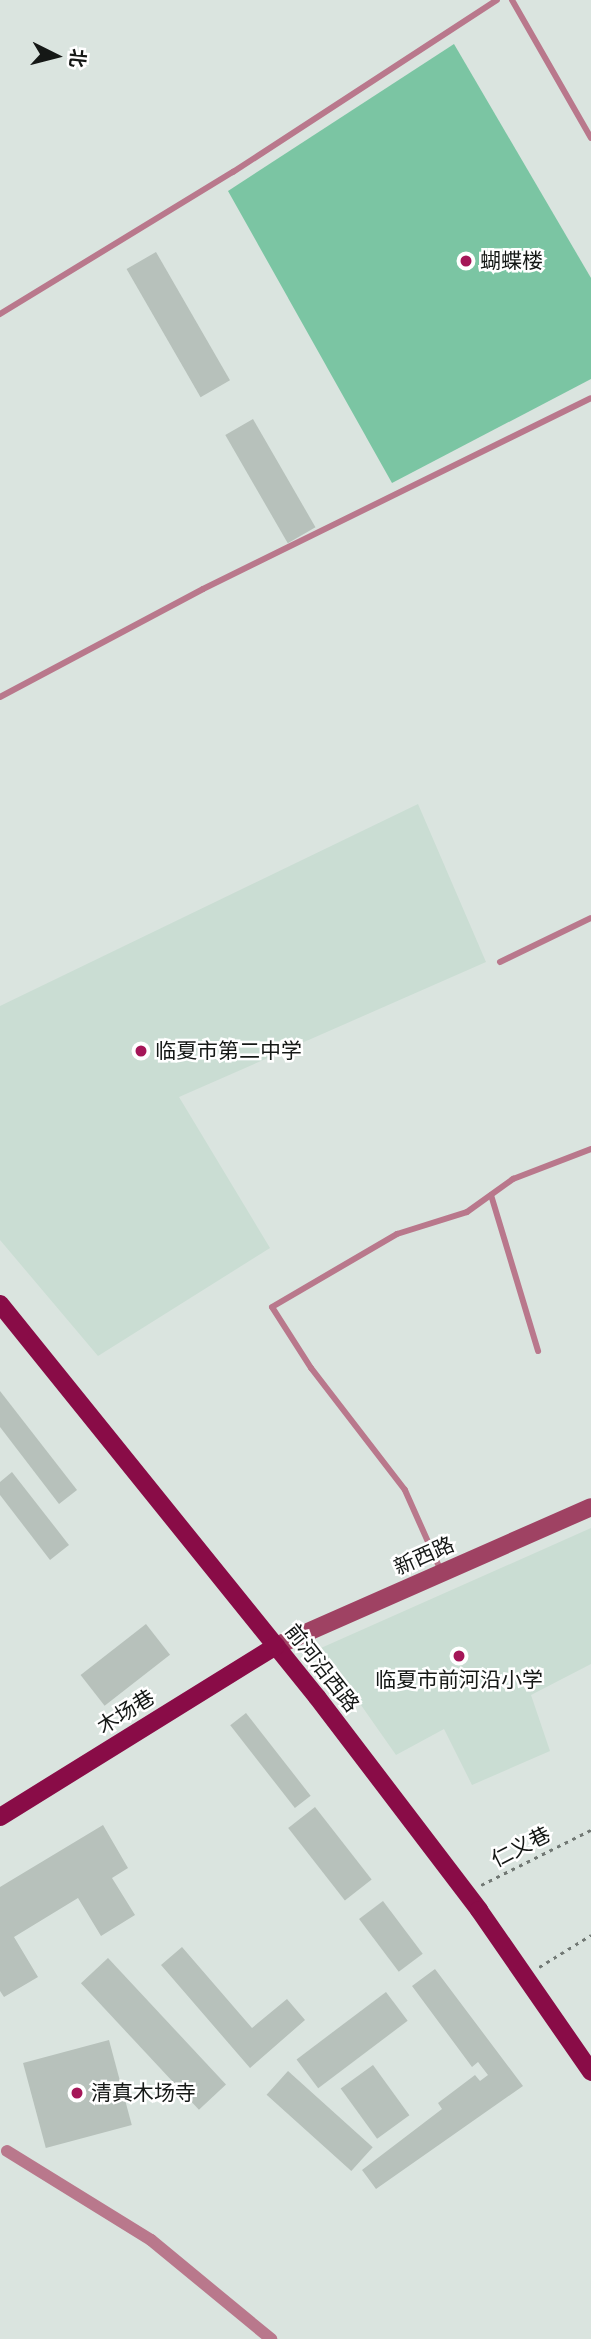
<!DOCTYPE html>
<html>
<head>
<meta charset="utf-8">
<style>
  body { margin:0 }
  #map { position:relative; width:591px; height:2339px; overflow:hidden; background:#dae4df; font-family:Inter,"Noto Sans SC",sans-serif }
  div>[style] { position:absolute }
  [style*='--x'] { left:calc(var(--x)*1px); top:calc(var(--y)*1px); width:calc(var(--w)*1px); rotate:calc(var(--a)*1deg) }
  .built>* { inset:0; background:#caddd3 }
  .green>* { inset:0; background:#7bc5a3 }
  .building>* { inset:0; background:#b7c1bb; transform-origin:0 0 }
  .path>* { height:2.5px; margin-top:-1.25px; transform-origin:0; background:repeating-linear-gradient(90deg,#717874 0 3.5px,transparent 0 8.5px) }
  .service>* { height:6px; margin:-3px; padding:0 3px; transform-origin:3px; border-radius:3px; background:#b9788c }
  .minor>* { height:12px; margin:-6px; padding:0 6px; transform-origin:6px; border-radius:6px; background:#b9788c }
  .secondary>* { height:18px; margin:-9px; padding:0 9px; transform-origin:9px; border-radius:9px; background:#9f4263 }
  .primary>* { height:18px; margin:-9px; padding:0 9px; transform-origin:9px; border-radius:9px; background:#890c47 }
  .dots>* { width:19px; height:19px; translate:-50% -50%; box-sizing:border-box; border:4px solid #fff; border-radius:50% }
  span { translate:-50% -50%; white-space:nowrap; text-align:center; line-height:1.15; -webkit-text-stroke:5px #fff; paint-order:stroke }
  .poi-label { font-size:21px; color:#151816 }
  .left { translate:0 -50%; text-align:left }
  .street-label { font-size:21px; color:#151816 }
  .north { position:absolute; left:21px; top:21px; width:70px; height:70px; -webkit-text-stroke:5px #fff; paint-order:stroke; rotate:96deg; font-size:19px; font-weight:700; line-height:28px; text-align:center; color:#151816 }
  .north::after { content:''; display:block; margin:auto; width:24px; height:32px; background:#151816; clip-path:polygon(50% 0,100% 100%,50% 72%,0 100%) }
</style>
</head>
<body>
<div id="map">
  <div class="built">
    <i style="clip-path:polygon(418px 804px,486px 962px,179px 1097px,270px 1248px,98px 1356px,0 1240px,0 1006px)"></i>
    <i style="clip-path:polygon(591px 1528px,591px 1664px,531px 1695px,550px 1751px,472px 1785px,444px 1729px,396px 1755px,321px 1648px)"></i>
  </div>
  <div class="green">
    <i style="clip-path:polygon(454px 44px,591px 278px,591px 379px,392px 483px,228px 191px)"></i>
  </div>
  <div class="building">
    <i style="left:156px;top:252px;width:148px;height:34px;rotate:60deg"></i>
    <i style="left:253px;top:419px;width:125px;height:32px;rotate:60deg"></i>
    <i style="clip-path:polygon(0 1391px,77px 1490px,59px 1504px,0 1427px)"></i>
    <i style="clip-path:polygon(12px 1472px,69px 1545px,50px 1560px,0 1495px,0 1482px)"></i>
    <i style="left:146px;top:1624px;width:39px;height:83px;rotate:52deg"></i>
    <i style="left:246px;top:1713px;width:105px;height:20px;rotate:52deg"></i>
    <i style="left:315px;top:1807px;width:92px;height:34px;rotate:52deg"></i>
    <i style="clip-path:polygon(103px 1825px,128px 1868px,112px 1878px,135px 1915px,101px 1936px,78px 1898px,14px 1937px,38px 1977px,4px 1997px,0 1991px,0 1887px)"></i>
    <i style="left:383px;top:1901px;width:66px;height:30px;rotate:53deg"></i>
    <i style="clip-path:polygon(182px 1947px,252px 2028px,287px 1999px,305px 2020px,250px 2068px,161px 1965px)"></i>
    <i style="left:108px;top:1958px;width:173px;height:37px;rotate:47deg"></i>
    <i style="clip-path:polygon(435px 1969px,523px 2086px,376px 2189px,362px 2170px,442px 2109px,438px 2103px,475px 2075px,480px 2081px,488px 2075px,478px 2062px,472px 2067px,412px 1986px)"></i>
    <i style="left:386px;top:1992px;width:36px;height:112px;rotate:53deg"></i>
    <i style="left:109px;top:2040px;width:88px;height:89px;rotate:75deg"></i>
    <i style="left:373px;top:2065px;width:62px;height:40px;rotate:54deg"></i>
    <i style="left:288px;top:2071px;width:114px;height:32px;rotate:42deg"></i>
  </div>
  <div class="path">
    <i style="--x:481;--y:1885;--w:123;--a:-26.6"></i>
    <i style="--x:539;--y:1967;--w:61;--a:-31.6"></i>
  </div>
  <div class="service">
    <i style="--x:512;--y:0;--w:159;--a:60.2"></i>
    <i style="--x:0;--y:314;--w:273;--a:-31.4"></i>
    <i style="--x:233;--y:172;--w:315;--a:-33.1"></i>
    <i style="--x:0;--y:697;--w:230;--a:-28"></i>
    <i style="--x:203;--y:589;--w:432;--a:-26.2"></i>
    <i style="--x:500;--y:962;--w:101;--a:-25.8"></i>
    <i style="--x:491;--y:1195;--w:163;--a:73.2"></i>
    <i style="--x:441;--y:1571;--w:89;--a:-114"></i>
    <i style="--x:405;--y:1490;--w:154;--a:-127.6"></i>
    <i style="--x:311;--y:1368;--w:72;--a:-122.6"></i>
    <i style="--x:272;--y:1307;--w:145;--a:-30.3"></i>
    <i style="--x:397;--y:1234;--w:73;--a:-17.4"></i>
    <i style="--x:467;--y:1212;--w:57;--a:-35.7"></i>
    <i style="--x:513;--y:1179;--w:84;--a:-21"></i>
  </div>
  <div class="minor">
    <i style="--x:7;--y:2151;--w:169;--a:31.7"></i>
    <i style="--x:151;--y:2240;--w:156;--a:39.5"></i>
  </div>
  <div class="secondary">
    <i style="--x:276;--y:1646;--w:344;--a:-23.8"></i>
  </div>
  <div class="primary">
    <i style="--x:0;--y:1304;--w:505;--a:51.11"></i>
    <i style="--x:317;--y:1697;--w:268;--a:52.7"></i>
    <i style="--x:479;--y:1910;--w:197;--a:55.3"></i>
    <i style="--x:0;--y:1817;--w:325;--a:-31.8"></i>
  </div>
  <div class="dots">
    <i style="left:466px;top:261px;background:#a51658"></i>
    <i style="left:141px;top:1051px;background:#a51658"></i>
    <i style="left:459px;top:1656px;background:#a51658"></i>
    <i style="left:77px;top:2093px;background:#a51658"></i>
  </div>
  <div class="poi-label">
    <span class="left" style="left:480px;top:261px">蝴蝶楼</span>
    <span class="left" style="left:155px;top:1051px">临夏市第二中学</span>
    <span style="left:459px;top:1680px">临夏市前河沿小学</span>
    <span class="left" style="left:91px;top:2093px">清真木场寺</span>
  </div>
  <div class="street-label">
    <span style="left:424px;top:1556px;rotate:-24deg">新西路</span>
    <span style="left:322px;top:1668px;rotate:52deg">前河沿西路</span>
    <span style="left:126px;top:1712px;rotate:-32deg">木场巷</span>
    <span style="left:521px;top:1847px;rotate:-27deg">仁义巷</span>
  </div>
  <div class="north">北</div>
</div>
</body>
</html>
